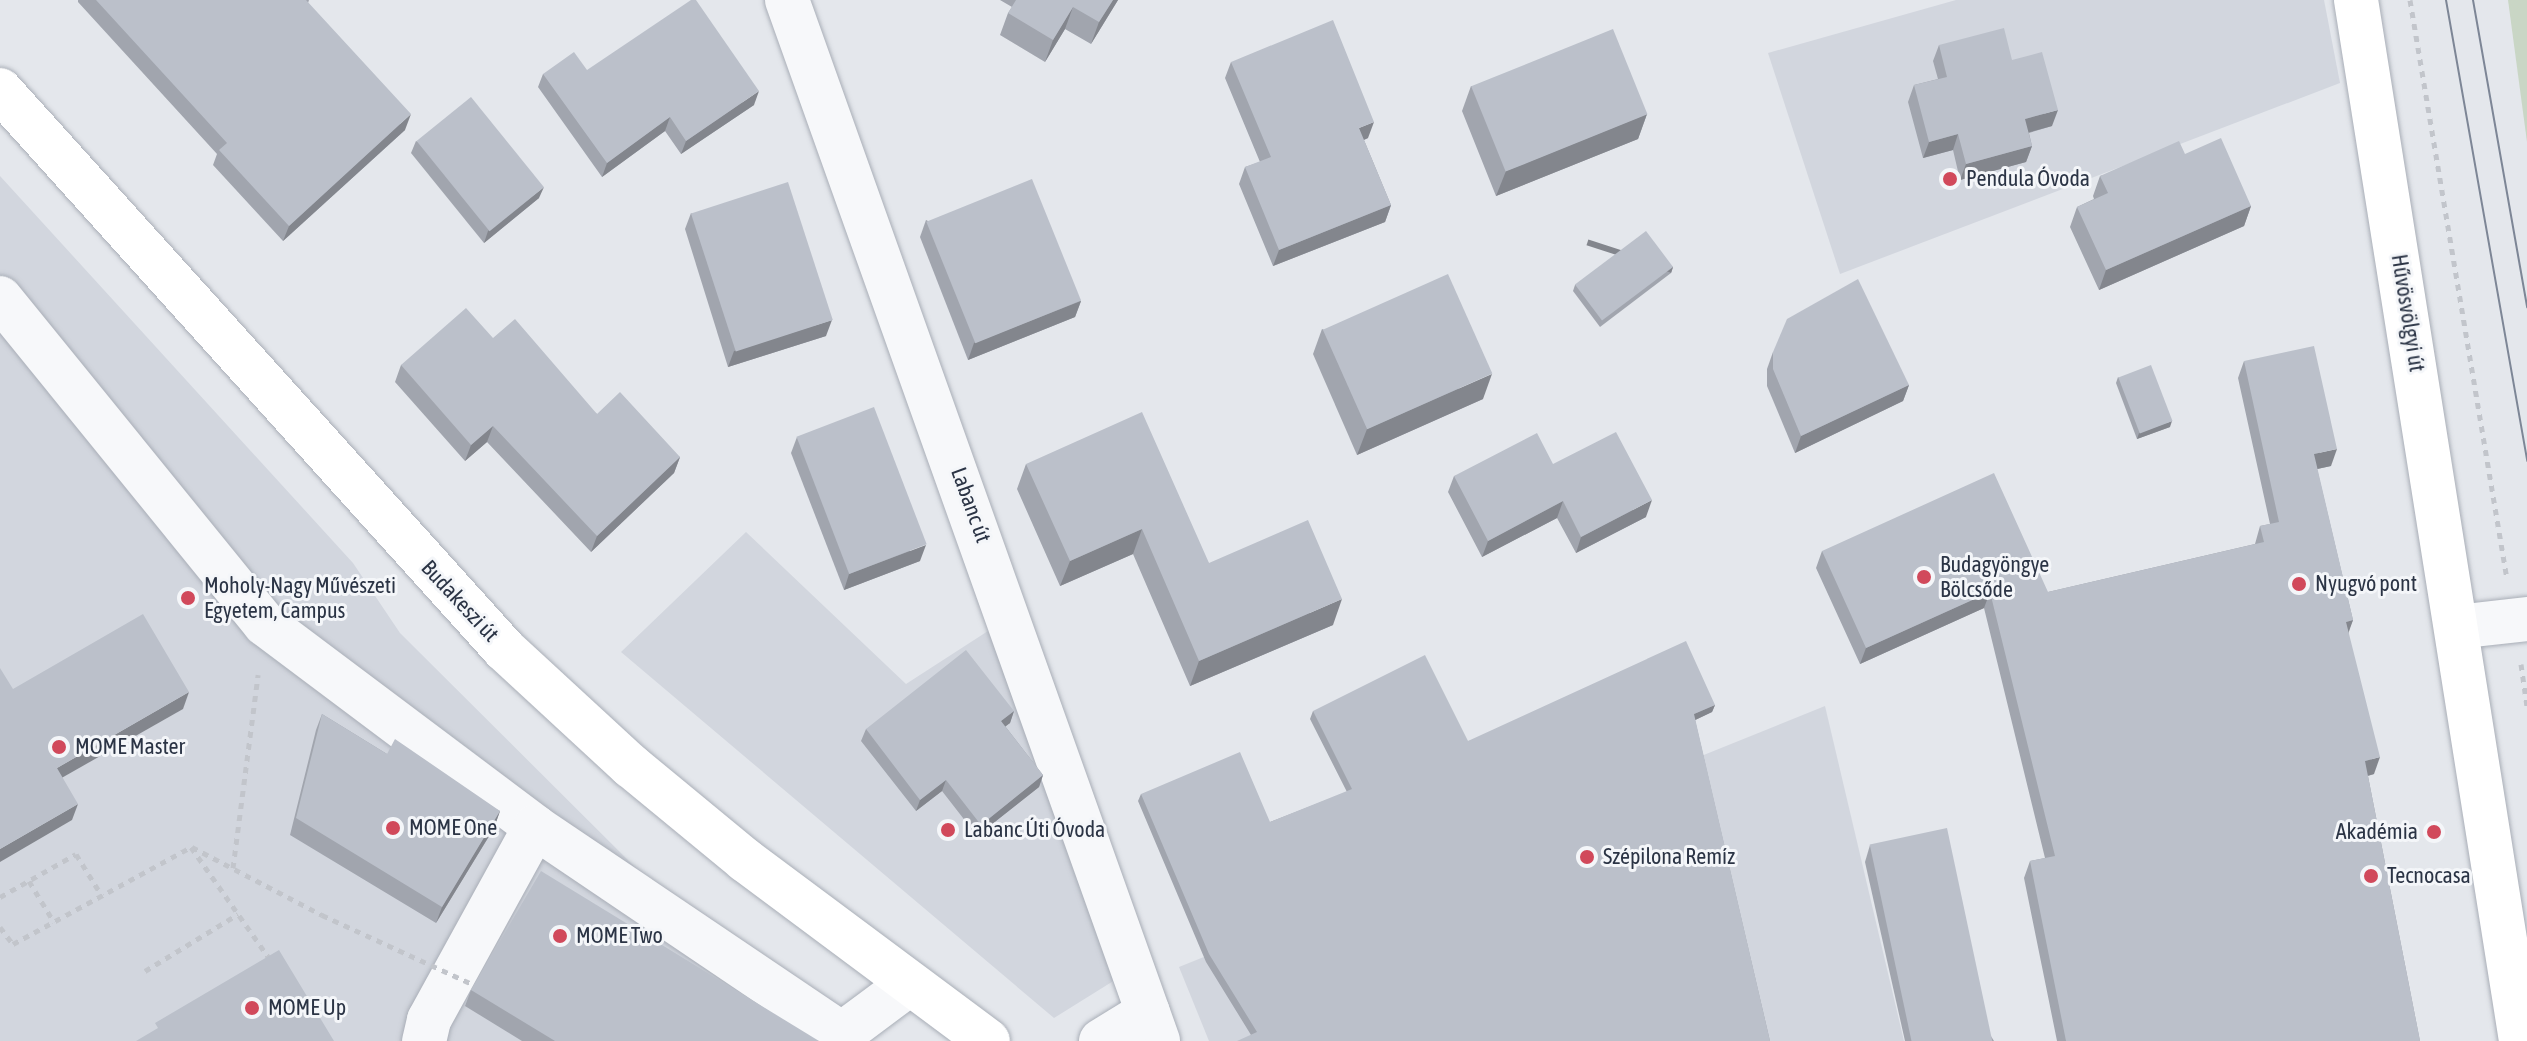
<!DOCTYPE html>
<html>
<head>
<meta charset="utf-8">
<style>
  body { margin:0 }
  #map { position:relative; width:2527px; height:1041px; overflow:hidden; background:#e4e7ec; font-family:"Asap Condensed",sans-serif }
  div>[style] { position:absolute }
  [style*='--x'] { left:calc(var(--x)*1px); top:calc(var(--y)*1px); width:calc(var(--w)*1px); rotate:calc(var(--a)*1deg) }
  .built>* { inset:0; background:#d2d6de }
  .green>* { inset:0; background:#c9d6c5 }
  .path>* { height:5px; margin-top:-2.5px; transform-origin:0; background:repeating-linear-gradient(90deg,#c2c5cb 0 6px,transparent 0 12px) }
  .roads { filter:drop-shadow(0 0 2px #a9aeb7) drop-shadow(0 0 2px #a9aeb7) }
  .minor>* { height:44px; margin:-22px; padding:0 22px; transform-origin:22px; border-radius:22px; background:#f7f8fa }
  .major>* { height:44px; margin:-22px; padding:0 22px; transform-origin:22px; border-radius:22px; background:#fff }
  .tram>* { height:2px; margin:-1px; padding:0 1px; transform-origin:1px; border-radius:1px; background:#7d8696 }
  .path-bridge>* { height:5px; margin-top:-2.5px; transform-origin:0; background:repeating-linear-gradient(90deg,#c2c5cb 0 6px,transparent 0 12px) }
  .wall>* { inset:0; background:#a1a5ae }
  .shaded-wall>* { inset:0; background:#83868d; transform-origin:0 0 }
  .building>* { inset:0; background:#bbc0ca; transform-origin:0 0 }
  .dots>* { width:22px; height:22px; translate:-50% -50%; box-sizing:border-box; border:4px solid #f4f6f9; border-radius:50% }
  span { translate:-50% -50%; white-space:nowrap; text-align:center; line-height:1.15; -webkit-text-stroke:6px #f4f6f9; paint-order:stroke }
  .poi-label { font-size:22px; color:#2b3445 }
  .left { translate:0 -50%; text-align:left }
  .right { translate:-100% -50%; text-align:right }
  .street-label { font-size:22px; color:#2b3445 }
</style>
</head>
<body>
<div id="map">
  <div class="built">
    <i style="clip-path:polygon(1956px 0,2324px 0,2340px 83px,1840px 274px,1768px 53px)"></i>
    <i style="clip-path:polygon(0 176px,353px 563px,400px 633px,648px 880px,850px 1041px,0 1041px)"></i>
    <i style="clip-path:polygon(746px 532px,906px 684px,988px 631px,1123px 975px,1054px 1018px,621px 652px)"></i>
    <i style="clip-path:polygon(1825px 706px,1904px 1041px,1209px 1041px,1179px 967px)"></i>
  </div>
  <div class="green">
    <i style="clip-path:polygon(2508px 0,2527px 0,2527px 142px)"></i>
  </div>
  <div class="path">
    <i style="--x:2410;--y:0;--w:587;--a:80.49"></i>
    <i style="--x:2521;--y:664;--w:42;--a:81.9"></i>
    <i style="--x:191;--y:847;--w:139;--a:54.9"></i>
    <i style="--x:192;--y:847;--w:147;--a:27.6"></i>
    <i style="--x:233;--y:868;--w:195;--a:-82.6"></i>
    <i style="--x:29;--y:881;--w:48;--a:58.6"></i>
    <i style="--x:0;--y:897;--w:87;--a:-29.5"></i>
    <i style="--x:76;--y:854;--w:49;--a:58.2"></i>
    <i style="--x:0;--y:927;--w:21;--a:53"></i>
    <i style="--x:13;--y:944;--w:203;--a:-28.6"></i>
    <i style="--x:145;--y:971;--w:109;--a:-31.5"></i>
  </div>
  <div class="roads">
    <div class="minor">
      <i style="--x:787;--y:0;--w:1105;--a:70.38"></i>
      <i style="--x:0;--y:298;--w:420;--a:50.9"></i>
      <i style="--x:265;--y:624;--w:338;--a:36.9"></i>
      <i style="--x:535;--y:827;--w:220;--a:118.8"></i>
      <i style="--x:429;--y:1020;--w:22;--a:103"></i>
      <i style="--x:2456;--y:627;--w:71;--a:-6.4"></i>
      <i style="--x:535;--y:827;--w:370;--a:34"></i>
      <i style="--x:842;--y:1034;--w:84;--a:-36.7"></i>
      <i style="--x:1101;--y:1041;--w:55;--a:-31.7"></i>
    </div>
    <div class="major">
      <i style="--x:2356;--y:0;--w:1054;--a:80.99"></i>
      <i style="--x:0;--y:90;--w:753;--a:47.96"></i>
      <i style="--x:504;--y:649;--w:173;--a:42.7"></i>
      <i style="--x:631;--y:766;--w:148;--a:39.5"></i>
      <i style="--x:745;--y:860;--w:303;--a:36.7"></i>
    </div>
  </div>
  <div class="tram">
    <i style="--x:2446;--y:0;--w:468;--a:80"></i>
    <i style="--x:2473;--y:0;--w:312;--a:80"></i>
  </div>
  <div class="path-bridge">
    <i style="--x:322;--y:915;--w:167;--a:24.7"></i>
  </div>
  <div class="wall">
    <i style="clip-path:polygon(78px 0,309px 0,308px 3px,405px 130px,283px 241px,213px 165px,217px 154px,78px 2px)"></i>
    <i style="clip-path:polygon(1000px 0,1118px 0,1091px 44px,1065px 29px,1045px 62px,1000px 35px,1008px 13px,1012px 7px)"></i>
    <i style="clip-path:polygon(1939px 45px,2012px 60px,2052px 126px,2029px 133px,2032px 146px,2026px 162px,1960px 180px,1953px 150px,1923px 158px,1908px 102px,1914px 85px,1938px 79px,1933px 61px)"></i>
    <i style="clip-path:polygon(1231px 62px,1368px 138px,1364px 140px,1391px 205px,1385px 222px,1273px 266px,1239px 184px,1245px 167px,1260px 162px,1225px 78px)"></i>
    <i style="clip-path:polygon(587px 70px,754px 105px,681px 154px,665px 131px,602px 177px,538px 87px,543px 74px)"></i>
    <i style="clip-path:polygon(1471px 86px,1647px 114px,1638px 139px,1496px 196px,1462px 111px)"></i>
    <i style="clip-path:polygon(416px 141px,539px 198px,484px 243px,411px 153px)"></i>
    <i style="clip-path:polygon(2185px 154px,2251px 206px,2244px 226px,2099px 290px,2070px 227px,2077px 207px,2094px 199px,2093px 196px,2100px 176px)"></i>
    <i style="clip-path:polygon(691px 213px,826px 336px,728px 367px,685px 229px)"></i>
    <i style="clip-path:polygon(926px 220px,1081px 301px,1075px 317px,968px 360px,920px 237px)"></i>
    <i style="clip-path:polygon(1673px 267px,1671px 273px,1600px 327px,1573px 291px,1575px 285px)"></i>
    <i style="clip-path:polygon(1322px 329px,1483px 399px,1357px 455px,1313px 354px)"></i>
    <i style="clip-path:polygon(493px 338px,597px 414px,680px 457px,674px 473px,591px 552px,487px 442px,465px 461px,395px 382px,401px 365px)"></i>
    <i style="clip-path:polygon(1773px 352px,1909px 385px,1903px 401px,1795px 453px,1767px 386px,1767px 369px)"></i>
    <i style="clip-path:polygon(2244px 361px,2331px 466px,2317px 469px,2353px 620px,2348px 632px,2374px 774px,2368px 776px,2420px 1041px,2057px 1041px,2024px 878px,2030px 861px,2045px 858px,1984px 608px,1860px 664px,1816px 568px,1822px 551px,2048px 592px,2255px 544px,2260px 526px,2270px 524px,2238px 378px)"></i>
    <i style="clip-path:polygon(2118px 377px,2170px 427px,2137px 439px,2116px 383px)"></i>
    <i style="clip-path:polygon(797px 437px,920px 561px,844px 590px,791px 453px)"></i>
    <i style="clip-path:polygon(1026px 464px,1209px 563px,1333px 625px,1190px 686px,1133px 554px,1060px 586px,1017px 489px)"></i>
    <i style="clip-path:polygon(1553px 464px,1646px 517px,1576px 553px,1557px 518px,1482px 557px,1448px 492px,1454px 476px)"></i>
    <i style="clip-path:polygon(1715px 705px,1712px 712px,1695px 720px,1770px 1041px,1251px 1035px,1206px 962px,1138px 801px,1141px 794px,1270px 822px,1347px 792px,1310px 719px,1313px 711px,1468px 741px)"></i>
    <i style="clip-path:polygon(1014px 711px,1010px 723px,1005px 726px,1043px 775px,1039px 787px,977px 836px,942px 791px,916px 811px,861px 741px,866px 729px)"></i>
    <i style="clip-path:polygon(322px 714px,387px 754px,500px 811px,494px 828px,436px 923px,290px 835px,316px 730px)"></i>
    <i style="clip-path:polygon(1870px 845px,1994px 1041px,1905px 1041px,1865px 862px)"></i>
    <i style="clip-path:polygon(471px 990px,819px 1041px,522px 1041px,465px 1006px)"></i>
  </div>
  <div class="shaded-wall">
    <i style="clip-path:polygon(1113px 0,1118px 0,1091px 44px,1099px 22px)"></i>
    <i style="clip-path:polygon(1073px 7px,1065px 29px,1045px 62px,1053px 40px)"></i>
    <i style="clip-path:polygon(759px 91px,754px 105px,681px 154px,686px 141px)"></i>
    <i style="clip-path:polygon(2058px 110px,2052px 126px,2019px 135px,2025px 119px)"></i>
    <i style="clip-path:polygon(411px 114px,405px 130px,283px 241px,289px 226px)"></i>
    <i style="clip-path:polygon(1647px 114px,1638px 139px,1496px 196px,1506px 171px)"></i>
    <i style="clip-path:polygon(670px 117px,665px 131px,602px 177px,607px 163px)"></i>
    <i style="clip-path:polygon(1374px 122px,1368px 138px,1354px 144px,1359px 128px)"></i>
    <i style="clip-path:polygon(1958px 134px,1953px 150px,1923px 158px,1929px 142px)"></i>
    <i style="clip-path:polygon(2032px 146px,2026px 162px,1960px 180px,1966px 164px)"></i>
    <i style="clip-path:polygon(544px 187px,539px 198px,484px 243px,488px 231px)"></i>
    <i style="clip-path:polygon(1391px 205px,1385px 222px,1273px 266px,1279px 250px)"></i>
    <i style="clip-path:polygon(2251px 206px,2244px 226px,2099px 290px,2106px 270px)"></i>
    <i style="left:1673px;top:267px;width:6px;height:89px;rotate:108deg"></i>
    <i style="clip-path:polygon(1081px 301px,1075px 317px,968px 360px,974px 343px)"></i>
    <i style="clip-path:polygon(832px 320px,826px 336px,728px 367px,734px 351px)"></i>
    <i style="clip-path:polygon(1492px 374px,1483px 399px,1357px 455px,1367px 429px)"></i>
    <i style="clip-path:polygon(1909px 385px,1903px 401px,1795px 453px,1801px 436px)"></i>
    <i style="clip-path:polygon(2172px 421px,2170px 427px,2137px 439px,2139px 433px)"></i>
    <i style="clip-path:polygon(493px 426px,487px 442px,465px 461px,471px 445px)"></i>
    <i style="clip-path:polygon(2337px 449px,2331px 466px,2308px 471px,2314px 454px)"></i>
    <i style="clip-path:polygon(680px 457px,674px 473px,591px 552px,597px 536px)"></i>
    <i style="clip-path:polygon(1652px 500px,1646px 517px,1576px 553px,1581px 537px)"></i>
    <i style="clip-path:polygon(1563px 501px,1557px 518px,1482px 557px,1488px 541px)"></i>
    <i style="clip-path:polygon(1142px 529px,1133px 554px,1060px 586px,1070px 561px)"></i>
    <i style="clip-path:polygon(926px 545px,920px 561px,844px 590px,849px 574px)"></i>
    <i style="clip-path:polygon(1990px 592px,1984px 608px,1860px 664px,1866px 648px)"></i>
    <i style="clip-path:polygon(1342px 599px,1333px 625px,1190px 686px,1199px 661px)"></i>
    <i style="clip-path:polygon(2353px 620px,2347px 637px,2346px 622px)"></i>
    <i style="clip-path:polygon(189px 692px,183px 709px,51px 784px,57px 768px)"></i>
    <i style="clip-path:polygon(1715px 705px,1712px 712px,1691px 722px,1694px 714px)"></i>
    <i style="clip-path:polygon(1014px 711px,1010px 723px,997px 733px,1001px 721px)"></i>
    <i style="clip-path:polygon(2380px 757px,2374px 774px,2359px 778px,2365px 761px)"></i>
    <i style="clip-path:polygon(1043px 775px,1039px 787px,977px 836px,981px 825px)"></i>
    <i style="clip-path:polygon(946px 780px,942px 791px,916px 811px,920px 800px)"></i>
    <i style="clip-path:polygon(78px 804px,72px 820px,0 862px,0 849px)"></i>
    <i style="clip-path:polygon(500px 811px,494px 828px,436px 923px,442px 907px)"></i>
  </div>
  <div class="building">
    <i style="clip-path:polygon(96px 0,306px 0,411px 114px,289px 226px,219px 150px,227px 143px)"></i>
    <i style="clip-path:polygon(691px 0,696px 0,759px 91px,686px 141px,670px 117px,607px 163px,543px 74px,574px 52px,587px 70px)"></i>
    <i style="clip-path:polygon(1016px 0,1113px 0,1099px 22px,1073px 7px,1053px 40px,1008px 13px)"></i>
    <i style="clip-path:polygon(1333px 20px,1374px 122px,1359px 128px,1391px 205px,1279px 250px,1245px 167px,1271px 157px,1231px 62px)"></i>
    <i style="clip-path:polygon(2004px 28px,2012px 60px,2042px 52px,2058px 110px,2025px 119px,2032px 146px,1966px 164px,1958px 134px,1929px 142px,1914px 85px,1947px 77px,1939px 45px)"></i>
    <i style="left:1613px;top:29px;width:92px;height:153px;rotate:68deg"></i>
    <i style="left:471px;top:97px;width:116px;height:70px;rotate:51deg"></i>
    <i style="clip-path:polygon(2221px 138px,2251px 206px,2106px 270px,2077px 207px,2108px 193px,2100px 176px,2179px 141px,2185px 154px)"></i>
    <i style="left:1032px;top:179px;width:131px;height:114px;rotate:68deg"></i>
    <i style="left:788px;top:182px;width:145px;height:102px;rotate:72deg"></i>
    <i style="left:1646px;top:231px;width:45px;height:89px;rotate:53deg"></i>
    <i style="left:1448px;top:274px;width:109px;height:137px;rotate:66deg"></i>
    <i style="clip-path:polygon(1858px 279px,1909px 385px,1801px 436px,1773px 369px,1773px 352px,1787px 319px)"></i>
    <i style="clip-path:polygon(466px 308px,493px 338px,515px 319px,597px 414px,620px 392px,680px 457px,597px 536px,493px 426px,471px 445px,401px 365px)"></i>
    <i style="clip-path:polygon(2314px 346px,2337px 449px,2314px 454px,2353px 620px,2346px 622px,2380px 757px,2365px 761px,2420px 1041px,2066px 1041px,2030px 861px,2055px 856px,1990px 592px,1866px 648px,1822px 551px,1994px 473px,2048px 592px,2264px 542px,2260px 526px,2279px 522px,2244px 361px)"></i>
    <i style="left:2151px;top:365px;width:60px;height:35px;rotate:69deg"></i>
    <i style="left:874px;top:407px;width:147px;height:83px;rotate:69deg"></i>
    <i style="clip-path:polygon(1142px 412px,1209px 563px,1308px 520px,1342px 599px,1199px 661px,1142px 529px,1070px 561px,1026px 464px)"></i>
    <i style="clip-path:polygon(1616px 432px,1652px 500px,1581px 537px,1563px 501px,1488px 541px,1454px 476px,1537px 433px,1553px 464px)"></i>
    <i style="clip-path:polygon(143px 614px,189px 692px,57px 768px,78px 804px,0 849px,0 668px,13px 689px)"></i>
    <i style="clip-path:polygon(1686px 641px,1715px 705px,1694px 714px,1770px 1041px,1237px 1041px,1257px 1032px,1209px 954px,1141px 794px,1240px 752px,1270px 822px,1352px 789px,1313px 711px,1425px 655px,1468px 741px)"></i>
    <i style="clip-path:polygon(966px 650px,1014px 711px,1001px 721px,1043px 775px,981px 825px,946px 780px,920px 800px,866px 729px)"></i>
    <i style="clip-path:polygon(322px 714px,387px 754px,395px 739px,500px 811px,442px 907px,296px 818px)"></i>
    <i style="left:1947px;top:828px;width:218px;height:79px;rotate:78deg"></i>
    <i style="clip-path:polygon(541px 871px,819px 1041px,555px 1041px,471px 990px)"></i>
    <i style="clip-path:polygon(279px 950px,334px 1041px,136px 1041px,158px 1028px,155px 1023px)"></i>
  </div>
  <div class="dots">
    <i style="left:1950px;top:179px;background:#d1495b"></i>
    <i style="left:1924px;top:577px;background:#d1495b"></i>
    <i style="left:2299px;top:584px;background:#d1495b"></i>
    <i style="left:188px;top:598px;background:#d1495b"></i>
    <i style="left:59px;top:747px;background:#d1495b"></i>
    <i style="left:393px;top:828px;background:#d1495b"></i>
    <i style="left:948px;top:830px;background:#d1495b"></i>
    <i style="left:2434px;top:832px;background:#d1495b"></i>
    <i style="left:1587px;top:857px;background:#d1495b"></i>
    <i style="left:2371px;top:876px;background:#d1495b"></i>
    <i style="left:560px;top:936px;background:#d1495b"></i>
    <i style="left:252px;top:1008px;background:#d1495b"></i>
  </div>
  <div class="poi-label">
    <span class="left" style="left:1966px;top:179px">Pendula Óvoda</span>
    <span class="left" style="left:1940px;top:577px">Budagyöngye<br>Bölcsőde</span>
    <span class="left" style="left:2315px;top:584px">Nyugvó pont</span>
    <span class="left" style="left:204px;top:598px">Moholy-Nagy Művészeti<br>Egyetem, Campus</span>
    <span class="left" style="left:75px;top:747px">MOME Master</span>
    <span class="left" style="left:409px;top:828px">MOME One</span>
    <span class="left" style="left:964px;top:830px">Labanc Úti Óvoda</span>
    <span class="right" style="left:2418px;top:832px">Akadémia</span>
    <span class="left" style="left:1603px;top:857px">Szépilona Remíz</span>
    <span class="left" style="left:2387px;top:876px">Tecnocasa</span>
    <span class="left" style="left:576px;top:936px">MOME Two</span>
    <span class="left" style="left:268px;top:1008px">MOME Up</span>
  </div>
  <div class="street-label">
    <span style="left:2408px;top:313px;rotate:81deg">Hűvösvölgyi út</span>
    <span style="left:971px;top:505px;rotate:70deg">Labanc út</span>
    <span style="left:460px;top:601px;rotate:47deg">Budakeszi út</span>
  </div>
</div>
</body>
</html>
